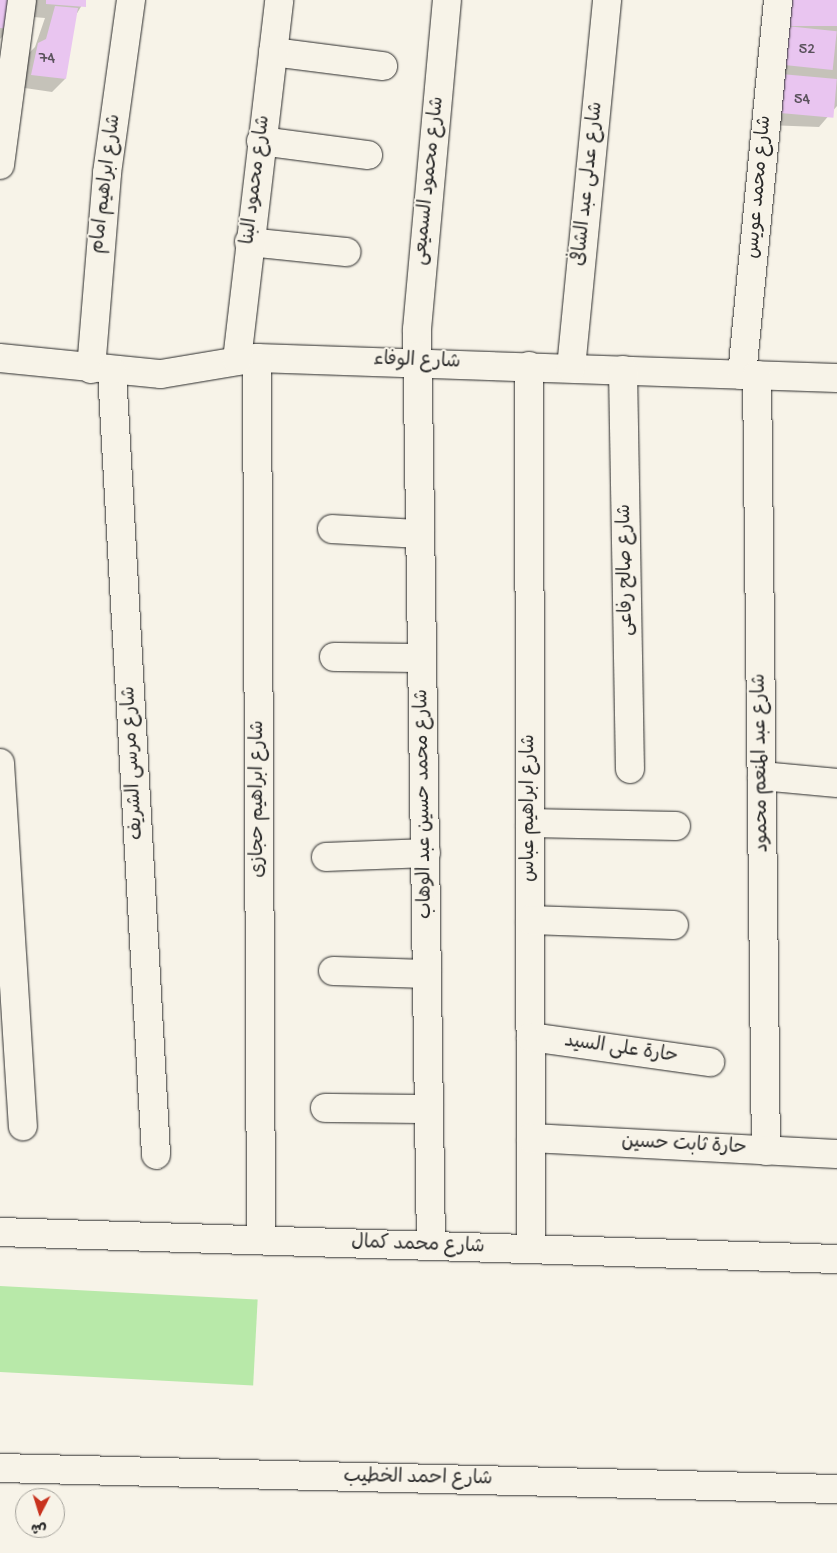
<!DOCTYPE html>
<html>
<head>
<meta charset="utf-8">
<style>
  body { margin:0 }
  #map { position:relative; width:837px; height:1553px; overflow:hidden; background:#f7f3e8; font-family:"Gochi Hand","Playpen Sans Arabic",sans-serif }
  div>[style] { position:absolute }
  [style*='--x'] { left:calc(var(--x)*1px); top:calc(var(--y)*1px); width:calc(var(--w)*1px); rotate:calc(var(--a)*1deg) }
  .green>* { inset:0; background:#b8e9a9; transform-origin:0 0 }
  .shadow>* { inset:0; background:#0003 }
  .building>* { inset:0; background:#e9c5f0; transform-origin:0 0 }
  .roads { filter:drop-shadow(0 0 1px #2b2b2b) drop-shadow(0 0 1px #2b2b2b) }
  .minor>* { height:28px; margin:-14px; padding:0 14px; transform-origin:14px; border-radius:14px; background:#f7f3e8 }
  span { translate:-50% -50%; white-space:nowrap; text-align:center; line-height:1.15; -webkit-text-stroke:4px #f7f3e8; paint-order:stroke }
  .number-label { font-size:16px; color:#5a525c }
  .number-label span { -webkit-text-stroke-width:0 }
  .street-label { font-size:19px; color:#2b2b2b }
  .north { position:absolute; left:15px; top:1488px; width:50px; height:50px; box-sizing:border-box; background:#f7f3e8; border:1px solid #a5a39c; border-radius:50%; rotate:185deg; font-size:14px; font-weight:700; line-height:20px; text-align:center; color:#2b2b2b }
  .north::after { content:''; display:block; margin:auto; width:18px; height:22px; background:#c8321e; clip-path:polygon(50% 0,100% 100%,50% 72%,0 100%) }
</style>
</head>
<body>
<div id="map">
  <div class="green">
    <i style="left:0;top:1286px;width:258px;height:86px;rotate:3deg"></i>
  </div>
  <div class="shadow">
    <i style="clip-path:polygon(0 0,10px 29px,0 39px)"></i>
    <i style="clip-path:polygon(35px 0,85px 0,76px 15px,65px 79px,52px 92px,18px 87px,25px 57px,35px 47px,45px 18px,33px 17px)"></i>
    <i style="clip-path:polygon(837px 0,837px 106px,819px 127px,766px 125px,777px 1px)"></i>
  </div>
  <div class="building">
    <i style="clip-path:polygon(0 0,15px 0,11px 29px,0 28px)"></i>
    <i style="clip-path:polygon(46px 0,86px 0,86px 7px,46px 4px)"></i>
    <i style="left:789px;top:0;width:48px;height:26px"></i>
    <i style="clip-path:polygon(55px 6px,78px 8px,66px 79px,31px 75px,38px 43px,46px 39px)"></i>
    <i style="left:786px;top:26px;width:51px;height:39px;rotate:6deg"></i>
    <i style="left:781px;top:74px;width:56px;height:39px;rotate:5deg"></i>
  </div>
  <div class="roads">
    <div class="minor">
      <i style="--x:273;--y:52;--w:111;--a:7.3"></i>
      <i style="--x:261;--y:141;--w:108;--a:7.5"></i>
      <i style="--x:0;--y:165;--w:166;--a:-82.4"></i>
      <i style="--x:249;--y:242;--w:98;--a:5.9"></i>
      <i style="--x:0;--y:358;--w:162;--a:5.7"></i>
      <i style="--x:161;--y:374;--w:97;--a:-9.5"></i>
      <i style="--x:257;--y:358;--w:580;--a:1.97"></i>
      <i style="--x:257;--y:358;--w:882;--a:89.74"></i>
      <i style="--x:237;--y:360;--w:362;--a:-83.3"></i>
      <i style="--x:529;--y:366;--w:883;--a:89.87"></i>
      <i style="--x:571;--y:368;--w:370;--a:-84.4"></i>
      <i style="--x:91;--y:369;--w:197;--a:-85.3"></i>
      <i style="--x:107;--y:173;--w:175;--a:-82.1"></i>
      <i style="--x:623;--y:370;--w:399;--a:89"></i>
      <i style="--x:112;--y:372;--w:784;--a:86.78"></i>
      <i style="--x:742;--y:375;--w:377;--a:-84.5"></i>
      <i style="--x:757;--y:375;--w:776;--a:89.34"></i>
      <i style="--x:332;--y:529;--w:88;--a:3.3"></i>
      <i style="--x:334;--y:657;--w:88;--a:0.7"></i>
      <i style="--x:0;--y:763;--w:364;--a:86.4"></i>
      <i style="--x:762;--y:776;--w:75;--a:5.3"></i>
      <i style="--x:530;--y:823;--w:146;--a:1.2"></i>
      <i style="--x:326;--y:857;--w:100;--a:-2.3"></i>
      <i style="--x:530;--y:920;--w:144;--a:2"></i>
      <i style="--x:333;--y:971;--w:94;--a:1.8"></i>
      <i style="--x:531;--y:1037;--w:181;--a:8"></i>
      <i style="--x:325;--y:1108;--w:104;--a:0.6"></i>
      <i style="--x:531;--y:1138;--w:306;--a:3"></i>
      <i style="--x:0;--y:1232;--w:837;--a:1.85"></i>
      <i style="--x:431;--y:1246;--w:917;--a:-90.87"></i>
      <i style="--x:417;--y:329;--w:330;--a:-84.8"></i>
      <i style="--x:0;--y:1468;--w:837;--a:1.44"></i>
    </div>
  </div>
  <div class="number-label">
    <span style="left:807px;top:51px">52</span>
    <span style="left:47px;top:60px">74</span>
    <span style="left:802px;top:101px">54</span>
  </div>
  <div class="street-label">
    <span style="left:257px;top:180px;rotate:-83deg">شارع محمود البنا</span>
    <span style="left:430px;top:181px;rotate:-84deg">شارع محمود السميعى</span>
    <span style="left:107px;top:184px;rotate:-83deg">شارع ابراهيم امام</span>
    <span style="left:589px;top:184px;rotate:-84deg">شارع عدلى عبد الشافى</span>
    <span style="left:760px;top:187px;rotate:-85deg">شارع محمد عويس</span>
    <span style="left:417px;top:362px;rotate:2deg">شارع الوفاء</span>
    <span style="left:627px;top:570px;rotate:-91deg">شارع صالح رفاعى</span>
    <span style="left:134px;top:763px;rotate:-93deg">شارع مرسى الشريف</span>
    <span style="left:762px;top:763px;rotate:-91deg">شارع عبد المنعم محمود</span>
    <span style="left:259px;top:799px;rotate:-90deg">شارع ابراهيم حجازى</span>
    <span style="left:425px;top:804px;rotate:-91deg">شارع محمد حسين عبد الوهاب</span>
    <span style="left:530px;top:808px;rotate:-90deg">شارع ابراهيم عباس</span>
    <span style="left:621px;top:1050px;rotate:8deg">حارة على السيد</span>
    <span style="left:684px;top:1146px;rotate:3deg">حارة ثابت حسين</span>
    <span style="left:418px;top:1246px;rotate:2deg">شارع محمد كمال</span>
    <span style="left:418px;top:1479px;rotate:1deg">شارع احمد الخطيب</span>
  </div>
  <div class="north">ش</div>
</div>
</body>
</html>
